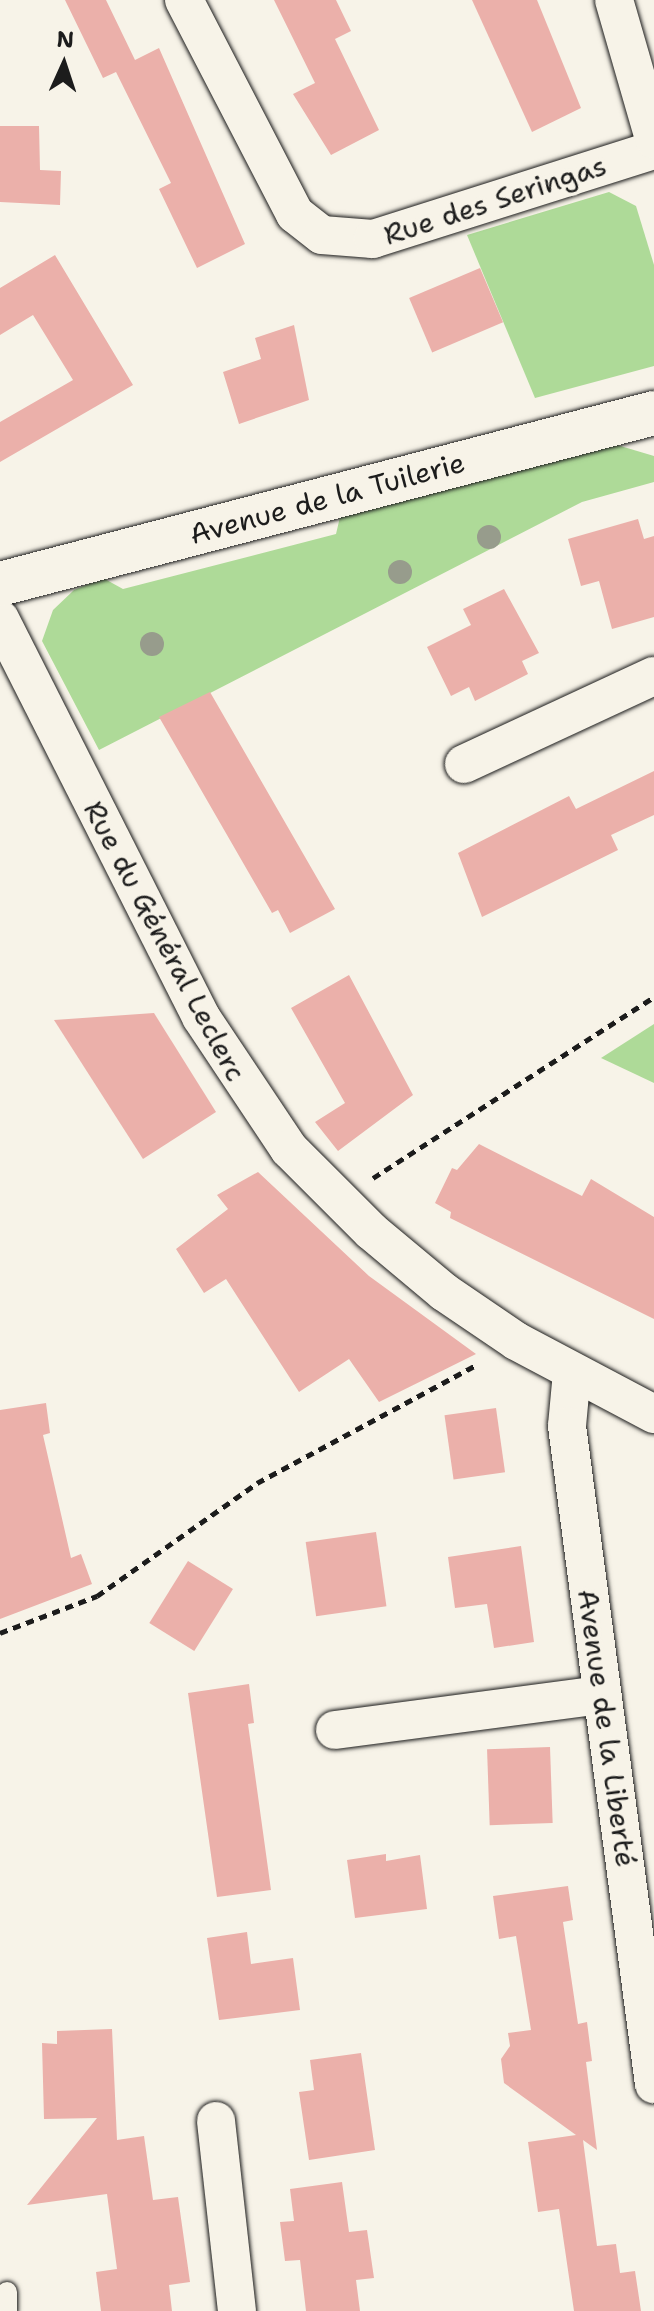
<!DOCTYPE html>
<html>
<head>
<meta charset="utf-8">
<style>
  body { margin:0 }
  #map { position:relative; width:654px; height:2311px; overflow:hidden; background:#f7f3e8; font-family:"Shantell Sans",sans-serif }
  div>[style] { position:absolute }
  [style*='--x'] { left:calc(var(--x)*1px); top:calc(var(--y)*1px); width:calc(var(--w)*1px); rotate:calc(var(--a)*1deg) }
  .green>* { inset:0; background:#aeda98 }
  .building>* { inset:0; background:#ebb0aa; transform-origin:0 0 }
  .path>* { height:5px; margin-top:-2.5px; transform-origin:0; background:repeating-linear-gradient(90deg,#1c1c1c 0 8px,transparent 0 14px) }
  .roads { filter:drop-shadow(0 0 2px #1c1c1c) drop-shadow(0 0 2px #1c1c1c) }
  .lane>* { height:20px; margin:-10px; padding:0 10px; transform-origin:10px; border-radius:10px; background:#f7f3e8 }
  .street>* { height:38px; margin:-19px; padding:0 19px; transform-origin:19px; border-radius:19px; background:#f7f3e8 }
  .secondary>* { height:44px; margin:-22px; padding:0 22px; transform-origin:22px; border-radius:22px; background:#f7f3e8 }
  .trees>* { width:24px; height:24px; margin:-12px; border-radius:50%; background:#979c8c }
  span { translate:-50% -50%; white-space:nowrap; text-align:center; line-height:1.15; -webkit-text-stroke:7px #f7f3e8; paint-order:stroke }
  .street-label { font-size:28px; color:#1c1c1c }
  .north { position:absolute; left:24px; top:24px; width:80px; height:80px; -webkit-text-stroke:6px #f7f3e8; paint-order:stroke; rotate:3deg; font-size:22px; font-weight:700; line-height:32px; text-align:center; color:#1c1c1c }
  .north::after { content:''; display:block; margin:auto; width:28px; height:36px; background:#1c1c1c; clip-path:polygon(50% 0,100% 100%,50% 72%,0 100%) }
</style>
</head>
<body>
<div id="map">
  <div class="green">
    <i style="clip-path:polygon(609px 192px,636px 206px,654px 265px,654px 366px,535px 398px,467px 235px)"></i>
    <i style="clip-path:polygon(617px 445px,654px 456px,654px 482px,582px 502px,99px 750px,42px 641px,53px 610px,74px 590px,103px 578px,123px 589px,336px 534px,340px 517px)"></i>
    <i style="clip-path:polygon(654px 1024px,654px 1083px,601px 1058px)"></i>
  </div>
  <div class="building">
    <i style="clip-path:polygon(65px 0,106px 0,135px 60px,159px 48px,245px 244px,197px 268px,159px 189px,171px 183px,116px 72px,103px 78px)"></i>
    <i style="clip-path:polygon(274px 0,336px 0,351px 31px,335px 39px,379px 130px,331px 155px,293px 94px,315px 83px)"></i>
    <i style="clip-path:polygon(472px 0,537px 0,581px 108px,532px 132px)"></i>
    <i style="clip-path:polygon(0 126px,39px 126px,40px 170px,61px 171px,60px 205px,0 202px)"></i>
    <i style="clip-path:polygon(55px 255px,133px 385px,0 462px,0 422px,73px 380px,33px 315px,0 335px,0 288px)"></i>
    <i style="left:480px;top:268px;width:59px;height:77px;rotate:67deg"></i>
    <i style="clip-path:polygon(294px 325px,309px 400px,239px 424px,223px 372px,261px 359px,255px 338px)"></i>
    <i style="clip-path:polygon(638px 519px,644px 539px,654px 536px,654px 617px,612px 629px,599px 581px,581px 586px,568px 539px)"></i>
    <i style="clip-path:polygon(504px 589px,539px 653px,522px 661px,528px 674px,475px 701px,469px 687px,451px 696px,427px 647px,471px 625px,463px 609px)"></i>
    <i style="clip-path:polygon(210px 692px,335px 909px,290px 933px,278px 910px,272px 913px,159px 717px)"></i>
    <i style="clip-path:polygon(654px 771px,654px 815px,611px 835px,618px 850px,482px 917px,458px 853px,569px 796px,576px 809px)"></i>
    <i style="clip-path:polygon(349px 975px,413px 1095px,338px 1151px,315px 1122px,345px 1103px,291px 1008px)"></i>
    <i style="clip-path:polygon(154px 1013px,216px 1112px,143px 1159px,54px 1020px)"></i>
    <i style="clip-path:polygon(479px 1144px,582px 1196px,591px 1179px,654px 1217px,654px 1319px,450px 1218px,451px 1212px,435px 1203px,452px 1168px,457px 1170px)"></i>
    <i style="clip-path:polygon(258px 1172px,369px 1276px,476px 1354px,379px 1402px,349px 1359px,299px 1392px,226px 1279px,204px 1293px,176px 1249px,228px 1209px,217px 1195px)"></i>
    <i style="clip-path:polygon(46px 1403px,50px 1433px,43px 1435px,71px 1558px,81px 1554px,92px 1584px,0 1619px,0 1410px)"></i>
    <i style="left:496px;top:1408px;width:65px;height:52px;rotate:82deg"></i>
    <i style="left:376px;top:1532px;width:75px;height:71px;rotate:82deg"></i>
    <i style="clip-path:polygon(521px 1546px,534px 1642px,494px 1648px,487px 1604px,455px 1608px,448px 1557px)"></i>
    <i style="left:188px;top:1561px;width:53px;height:73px;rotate:32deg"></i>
    <i style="clip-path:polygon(249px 1684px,254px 1723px,248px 1724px,271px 1890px,217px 1897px,188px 1693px)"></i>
    <i style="left:550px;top:1747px;width:76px;height:63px;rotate:88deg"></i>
    <i style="clip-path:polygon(386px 1854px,386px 1861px,420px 1855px,427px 1909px,355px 1918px,347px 1860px)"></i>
    <i style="clip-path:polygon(568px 1886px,573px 1920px,563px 1922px,578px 2024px,587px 2022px,592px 2061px,586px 2062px,597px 2150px,583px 2140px,597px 2246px,616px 2244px,620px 2273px,635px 2271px,641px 2311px,574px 2311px,559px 2209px,538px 2212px,528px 2142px,576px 2135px,504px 2083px,501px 2059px,510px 2046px,508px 2033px,531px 2030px,516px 1936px,499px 1939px,493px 1896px)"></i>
    <i style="clip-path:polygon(247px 1932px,251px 1964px,293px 1958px,300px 2010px,219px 2020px,207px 1938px)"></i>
    <i style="clip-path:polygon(112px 2029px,117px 2140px,144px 2136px,153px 2200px,178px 2197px,190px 2282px,169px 2285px,172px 2311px,101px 2311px,96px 2272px,117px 2269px,107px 2194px,27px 2205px,97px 2118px,44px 2119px,42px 2043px,57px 2044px,57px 2031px)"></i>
    <i style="clip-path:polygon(361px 2053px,375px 2150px,309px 2160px,299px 2092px,314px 2090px,310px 2060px)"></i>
    <i style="clip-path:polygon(342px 2182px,349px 2232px,367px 2230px,374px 2278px,356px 2280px,360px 2311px,306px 2311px,300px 2260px,285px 2261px,280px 2222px,294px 2221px,290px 2189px)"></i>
  </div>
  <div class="path">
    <i style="--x:373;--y:1178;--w:334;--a:-32.8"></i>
    <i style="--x:0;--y:1633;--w:104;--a:-20.9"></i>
    <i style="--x:97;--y:1596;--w:196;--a:-35.2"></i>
    <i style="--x:257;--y:1483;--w:251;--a:-28.3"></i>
  </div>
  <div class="roads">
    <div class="lane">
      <i style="--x:7;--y:2311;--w:19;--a:-90"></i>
    </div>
    <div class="street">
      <i style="--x:184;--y:0;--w:241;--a:62.6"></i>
      <i style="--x:295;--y:214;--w:34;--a:38"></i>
      <i style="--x:322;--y:235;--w:51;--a:4.5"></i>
      <i style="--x:373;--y:239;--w:295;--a:-17.6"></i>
      <i style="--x:614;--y:0;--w:145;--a:73.9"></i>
      <i style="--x:0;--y:619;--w:446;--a:63.2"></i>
      <i style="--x:201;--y:1017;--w:159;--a:56.3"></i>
      <i style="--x:289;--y:1149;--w:116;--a:45"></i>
      <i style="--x:371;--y:1231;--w:95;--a:39.9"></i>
      <i style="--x:444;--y:1292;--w:87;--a:34.2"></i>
      <i style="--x:516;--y:1341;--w:156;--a:27.9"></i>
      <i style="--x:464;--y:764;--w:209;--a:-24.9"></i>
      <i style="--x:572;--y:1372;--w:54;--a:95.3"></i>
      <i style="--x:567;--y:1426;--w:664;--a:82.47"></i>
      <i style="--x:335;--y:1730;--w:269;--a:-7.5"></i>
      <i style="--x:216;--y:2121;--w:191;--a:83.7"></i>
    </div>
    <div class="secondary">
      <i style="--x:0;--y:584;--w:676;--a:-14.65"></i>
    </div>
  </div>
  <div class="trees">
    <i style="left:489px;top:537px"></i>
    <i style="left:400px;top:572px"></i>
    <i style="left:152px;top:644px"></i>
  </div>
  <div class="street-label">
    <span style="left:495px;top:200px;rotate:-18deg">Rue des Seringas</span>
    <span style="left:327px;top:498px;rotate:-15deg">Avenue de la Tuilerie</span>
    <span style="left:165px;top:941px;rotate:62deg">Rue du Général Leclerc</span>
    <span style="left:607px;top:1728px;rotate:82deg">Avenue de la Liberté</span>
  </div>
  <div class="north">N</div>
</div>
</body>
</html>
